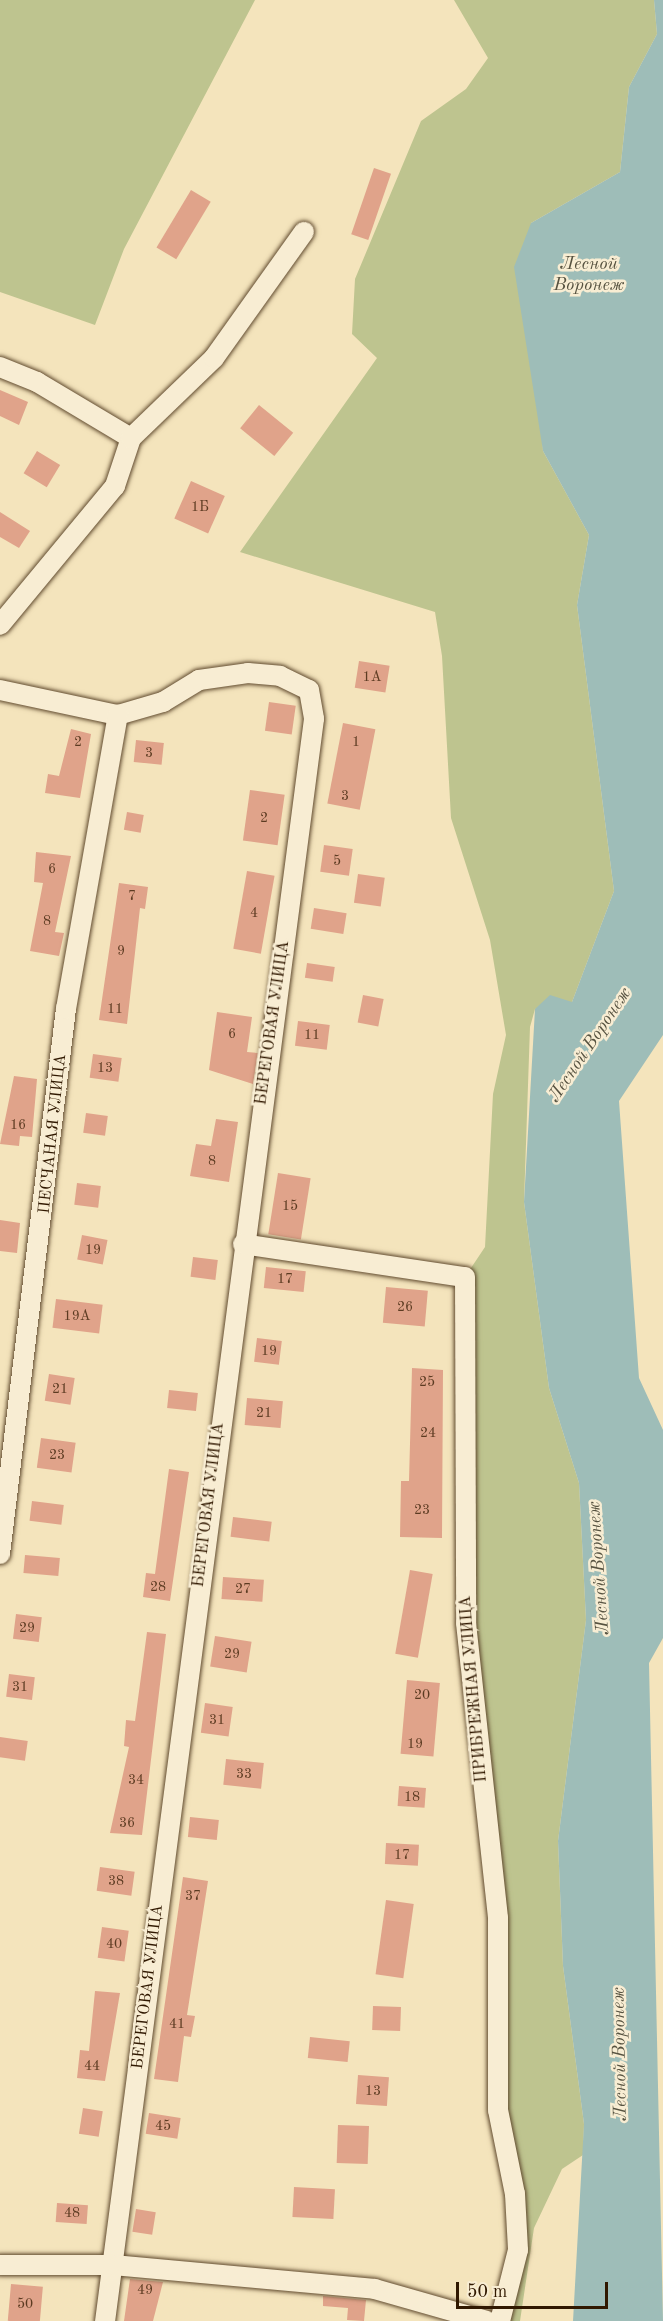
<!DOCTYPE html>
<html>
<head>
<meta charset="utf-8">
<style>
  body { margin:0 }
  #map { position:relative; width:663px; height:2321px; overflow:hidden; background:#f4e4bc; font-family:"Old Standard TT",serif }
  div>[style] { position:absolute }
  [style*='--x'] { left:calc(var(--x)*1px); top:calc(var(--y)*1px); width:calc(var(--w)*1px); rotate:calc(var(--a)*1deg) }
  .green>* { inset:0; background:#bec48f }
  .water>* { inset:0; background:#9ebdb8 }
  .building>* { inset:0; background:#e0a38a; transform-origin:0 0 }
  .roads { filter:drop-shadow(0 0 2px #614b2f) drop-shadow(0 0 2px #614b2f) }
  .minor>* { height:20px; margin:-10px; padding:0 10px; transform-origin:10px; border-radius:10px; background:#f8edd3 }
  span { translate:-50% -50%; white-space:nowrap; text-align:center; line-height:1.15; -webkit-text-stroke:5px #f8edd3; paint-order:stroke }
  .number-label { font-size:14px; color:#5c3b22 }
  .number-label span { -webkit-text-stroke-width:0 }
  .street-label { font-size:16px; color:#301800 }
  .water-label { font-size:18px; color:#565240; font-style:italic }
  .scale { position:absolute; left:456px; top:2282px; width:152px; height:27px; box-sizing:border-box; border:3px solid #301800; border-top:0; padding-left:8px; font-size:18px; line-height:21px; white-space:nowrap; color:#301800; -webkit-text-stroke:4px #f8edd3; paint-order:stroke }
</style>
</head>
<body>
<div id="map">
  <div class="green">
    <i style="clip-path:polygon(0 0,255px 0,124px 249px,95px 325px,0 292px)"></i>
    <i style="clip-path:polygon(454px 0,654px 0,657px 34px,629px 87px,620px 172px,531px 223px,543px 451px,589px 535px,577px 605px,614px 891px,572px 1002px,535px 1009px,530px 1027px,524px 1202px,549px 1388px,579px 1483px,586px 1620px,558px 1841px,563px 1966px,584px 2124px,583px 2155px,562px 2169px,534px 2228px,520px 2321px,500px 2321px,518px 2250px,498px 2110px,498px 1918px,477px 1748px,465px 1277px,485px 1247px,493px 1094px,506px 1035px,490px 940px,451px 818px,442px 656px,435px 612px,240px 552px,377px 358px,352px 334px,355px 279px,421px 121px,466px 89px,488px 58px)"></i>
  </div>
  <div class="water">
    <i style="clip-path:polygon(654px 0,663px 0,663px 1035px,619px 1101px,639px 1378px,663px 1430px,663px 1638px,649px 1663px,663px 2321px,573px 2321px,584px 2124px,563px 1966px,558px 1841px,586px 1620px,579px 1483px,549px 1388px,524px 1202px,535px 1009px,550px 995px,572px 1002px,614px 891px,577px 605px,589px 535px,543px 451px,514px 267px,531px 223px,620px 172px,629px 87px,657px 34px)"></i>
  </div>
  <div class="building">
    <i style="left:374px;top:168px;width:18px;height:70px;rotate:19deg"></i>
    <i style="left:191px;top:190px;width:23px;height:67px;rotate:31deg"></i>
    <i style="clip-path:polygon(0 390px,28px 402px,19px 425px,0 416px)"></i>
    <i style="left:259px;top:405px;width:44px;height:30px;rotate:39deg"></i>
    <i style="left:37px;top:451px;width:27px;height:26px;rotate:31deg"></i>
    <i style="left:191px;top:481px;width:37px;height:41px;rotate:24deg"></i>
    <i style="clip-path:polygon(0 512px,30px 531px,19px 548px,0 537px)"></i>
    <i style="left:359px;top:661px;width:31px;height:27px;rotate:9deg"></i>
    <i style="left:269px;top:702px;width:27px;height:29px;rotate:8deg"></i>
    <i style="left:343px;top:723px;width:33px;height:82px;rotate:11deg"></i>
    <i style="clip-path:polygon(71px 729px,91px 734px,80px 798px,45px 793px,48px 774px,59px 776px)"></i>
    <i style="left:136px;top:740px;width:28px;height:22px;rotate:6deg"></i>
    <i style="left:250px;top:790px;width:35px;height:51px;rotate:8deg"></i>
    <i style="left:127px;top:812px;width:17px;height:18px;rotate:10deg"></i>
    <i style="left:324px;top:845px;width:29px;height:27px;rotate:8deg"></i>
    <i style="clip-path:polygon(36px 852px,71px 856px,55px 932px,64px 933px,59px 956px,30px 951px,43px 883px,34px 882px)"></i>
    <i style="left:247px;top:871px;width:28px;height:79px;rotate:10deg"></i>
    <i style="left:358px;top:874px;width:27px;height:29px;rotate:8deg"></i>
    <i style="clip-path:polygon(119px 883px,148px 887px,145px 909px,140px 908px,127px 1024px,99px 1020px)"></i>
    <i style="left:314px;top:908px;width:33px;height:21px;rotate:9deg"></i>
    <i style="left:307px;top:963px;width:28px;height:15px;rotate:8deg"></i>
    <i style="left:363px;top:995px;width:21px;height:28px;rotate:11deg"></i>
    <i style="clip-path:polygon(217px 1012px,252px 1017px,247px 1052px,258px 1053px,253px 1084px,209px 1070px)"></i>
    <i style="left:298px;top:1021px;width:32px;height:25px;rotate:7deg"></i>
    <i style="left:93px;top:1054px;width:29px;height:24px;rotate:8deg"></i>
    <i style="clip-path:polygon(14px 1076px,37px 1079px,32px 1137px,20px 1136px,19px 1146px,0 1144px)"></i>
    <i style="left:86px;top:1113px;width:22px;height:20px;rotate:8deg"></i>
    <i style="clip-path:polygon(216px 1119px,238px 1122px,229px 1182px,190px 1176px,196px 1144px,211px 1146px)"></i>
    <i style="left:278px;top:1173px;width:33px;height:62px;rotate:9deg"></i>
    <i style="left:77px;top:1183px;width:24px;height:22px;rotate:7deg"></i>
    <i style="clip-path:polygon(0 1220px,20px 1223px,17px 1253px,0 1251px)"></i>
    <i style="left:82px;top:1235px;width:26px;height:25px;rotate:11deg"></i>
    <i style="left:193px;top:1257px;width:25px;height:20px;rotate:7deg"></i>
    <i style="left:266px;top:1267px;width:40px;height:21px;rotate:6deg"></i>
    <i style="left:386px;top:1287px;width:42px;height:36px;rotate:5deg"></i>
    <i style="left:56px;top:1299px;width:47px;height:29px;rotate:7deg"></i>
    <i style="left:257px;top:1338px;width:25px;height:24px;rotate:7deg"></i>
    <i style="clip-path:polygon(412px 1368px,443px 1370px,442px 1538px,400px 1537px,401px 1481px,409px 1481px)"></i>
    <i style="left:49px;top:1374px;width:26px;height:27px;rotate:9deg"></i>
    <i style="left:169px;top:1390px;width:29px;height:18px;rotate:6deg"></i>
    <i style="left:247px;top:1398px;width:36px;height:27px;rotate:5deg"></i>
    <i style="left:41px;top:1438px;width:35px;height:30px;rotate:8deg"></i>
    <i style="clip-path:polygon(169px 1469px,189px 1472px,170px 1601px,143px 1597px,146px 1573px,155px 1574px)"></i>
    <i style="left:32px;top:1501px;width:32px;height:20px;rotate:7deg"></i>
    <i style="left:233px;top:1517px;width:39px;height:20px;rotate:7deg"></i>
    <i style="left:25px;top:1555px;width:35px;height:18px;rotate:5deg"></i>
    <i style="left:410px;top:1570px;width:23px;height:85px;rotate:10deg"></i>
    <i style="left:223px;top:1577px;width:41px;height:22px;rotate:4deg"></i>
    <i style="left:16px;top:1614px;width:26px;height:25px;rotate:7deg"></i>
    <i style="clip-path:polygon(147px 1632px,166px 1634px,142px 1835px,110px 1833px,129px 1747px,124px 1746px,126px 1720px,135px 1721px)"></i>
    <i style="left:215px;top:1636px;width:37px;height:31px;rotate:9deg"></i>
    <i style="left:9px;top:1674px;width:26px;height:23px;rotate:7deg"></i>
    <i style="left:407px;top:1680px;width:33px;height:74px;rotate:5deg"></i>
    <i style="left:205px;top:1703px;width:28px;height:30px;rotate:8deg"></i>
    <i style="left:0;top:1737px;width:28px;height:20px;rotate:8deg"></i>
    <i style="left:226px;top:1759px;width:38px;height:26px;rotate:6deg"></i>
    <i style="left:399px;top:1786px;width:27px;height:20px;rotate:4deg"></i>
    <i style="left:190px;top:1817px;width:29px;height:20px;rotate:6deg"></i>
    <i style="left:386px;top:1843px;width:33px;height:21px;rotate:3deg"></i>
    <i style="left:100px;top:1867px;width:35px;height:24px;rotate:8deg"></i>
    <i style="clip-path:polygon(183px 1877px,208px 1881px,187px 2015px,195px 2016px,191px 2037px,184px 2036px,178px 2082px,154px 2079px)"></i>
    <i style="left:386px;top:1900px;width:28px;height:75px;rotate:8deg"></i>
    <i style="left:102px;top:1927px;width:27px;height:31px;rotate:8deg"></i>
    <i style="clip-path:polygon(95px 1991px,120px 1993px,105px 2081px,77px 2078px,80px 2050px,89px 2051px)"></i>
    <i style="left:373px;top:2006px;width:28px;height:24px;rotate:2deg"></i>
    <i style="left:310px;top:2037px;width:40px;height:21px;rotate:6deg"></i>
    <i style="left:358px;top:2075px;width:31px;height:29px;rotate:4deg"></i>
    <i style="left:83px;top:2108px;width:20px;height:26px;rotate:9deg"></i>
    <i style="left:149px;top:2113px;width:32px;height:21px;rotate:9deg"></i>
    <i style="left:338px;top:2125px;width:31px;height:38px;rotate:2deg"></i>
    <i style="left:294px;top:2187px;width:41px;height:30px;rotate:3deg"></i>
    <i style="left:57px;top:2203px;width:31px;height:19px;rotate:4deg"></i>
    <i style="left:136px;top:2209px;width:20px;height:23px;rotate:9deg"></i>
    <i style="clip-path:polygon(130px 2279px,163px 2282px,153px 2321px,124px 2321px)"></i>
    <i style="left:11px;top:2284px;width:32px;height:37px;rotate:5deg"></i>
    <i style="clip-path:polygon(323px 2296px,366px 2300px,364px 2321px,347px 2320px,348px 2308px,323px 2306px)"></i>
  </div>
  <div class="roads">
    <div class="minor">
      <i style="--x:0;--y:367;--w:40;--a:22"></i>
      <i style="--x:37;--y:382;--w:109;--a:30.8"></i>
      <i style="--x:131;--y:438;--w:51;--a:108.4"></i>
      <i style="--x:115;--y:486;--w:180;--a:129.6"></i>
      <i style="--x:131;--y:438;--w:115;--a:-43.9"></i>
      <i style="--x:214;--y:358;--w:155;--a:-54.5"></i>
      <i style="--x:0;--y:690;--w:121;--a:12"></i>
      <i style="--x:118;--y:715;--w:47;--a:-16.1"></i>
      <i style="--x:163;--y:702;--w:42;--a:-31.4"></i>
      <i style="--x:199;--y:680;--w:49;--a:-8.1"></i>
      <i style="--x:248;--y:673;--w:32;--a:5"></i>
      <i style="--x:280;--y:676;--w:32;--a:26"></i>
      <i style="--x:309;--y:690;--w:29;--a:80"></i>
      <i style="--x:314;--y:719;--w:1616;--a:97.43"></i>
      <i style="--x:243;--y:1244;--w:224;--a:8.5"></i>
      <i style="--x:465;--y:1277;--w:346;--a:89.8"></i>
      <i style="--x:466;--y:1623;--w:297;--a:83.8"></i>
      <i style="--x:498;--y:1918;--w:192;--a:90"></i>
      <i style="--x:498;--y:2110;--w:86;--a:78.6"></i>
      <i style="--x:515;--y:2194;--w:56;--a:86.9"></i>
      <i style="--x:518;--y:2250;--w:73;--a:104.2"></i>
      <i style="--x:0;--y:1554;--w:549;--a:-83.1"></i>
      <i style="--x:66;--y:1009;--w:299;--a:-80"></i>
      <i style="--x:0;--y:2265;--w:113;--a:0"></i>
      <i style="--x:113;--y:2265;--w:263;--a:5.2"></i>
      <i style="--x:375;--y:2289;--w:116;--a:15.9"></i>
    </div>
  </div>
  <div class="number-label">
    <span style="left:200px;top:507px">1Б</span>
    <span style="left:372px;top:677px">1А</span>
    <span style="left:78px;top:742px">2</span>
    <span style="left:356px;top:742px">1</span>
    <span style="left:149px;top:753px">3</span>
    <span style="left:345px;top:796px">3</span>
    <span style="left:264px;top:818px">2</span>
    <span style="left:337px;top:861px">5</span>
    <span style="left:52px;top:869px">6</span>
    <span style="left:132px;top:896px">7</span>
    <span style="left:254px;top:913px">4</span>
    <span style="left:47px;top:921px">8</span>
    <span style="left:121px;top:951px">9</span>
    <span style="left:115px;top:1009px">11</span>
    <span style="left:232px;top:1034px">6</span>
    <span style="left:312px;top:1035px">11</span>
    <span style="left:105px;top:1068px">13</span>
    <span style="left:18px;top:1125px">16</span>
    <span style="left:212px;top:1161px">8</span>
    <span style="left:290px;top:1206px">15</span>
    <span style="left:93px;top:1250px">19</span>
    <span style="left:285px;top:1279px">17</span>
    <span style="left:405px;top:1307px">26</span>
    <span style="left:77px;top:1316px">19А</span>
    <span style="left:269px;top:1351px">19</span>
    <span style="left:427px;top:1382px">25</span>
    <span style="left:60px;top:1389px">21</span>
    <span style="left:264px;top:1413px">21</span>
    <span style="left:428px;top:1433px">24</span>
    <span style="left:57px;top:1455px">23</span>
    <span style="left:422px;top:1510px">23</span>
    <span style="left:158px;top:1587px">28</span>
    <span style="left:243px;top:1589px">27</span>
    <span style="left:27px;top:1628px">29</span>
    <span style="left:232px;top:1654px">29</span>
    <span style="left:20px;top:1687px">31</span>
    <span style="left:422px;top:1695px">20</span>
    <span style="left:217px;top:1720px">31</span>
    <span style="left:415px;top:1744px">19</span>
    <span style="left:244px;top:1774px">33</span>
    <span style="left:136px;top:1780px">34</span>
    <span style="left:412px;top:1797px">18</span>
    <span style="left:127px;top:1823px">36</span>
    <span style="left:402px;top:1855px">17</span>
    <span style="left:116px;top:1881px">38</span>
    <span style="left:193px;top:1896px">37</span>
    <span style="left:114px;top:1944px">40</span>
    <span style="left:177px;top:2024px">41</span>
    <span style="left:92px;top:2066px">44</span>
    <span style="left:373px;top:2091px">13</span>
    <span style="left:163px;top:2126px">45</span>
    <span style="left:72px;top:2213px">48</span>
    <span style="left:145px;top:2290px">49</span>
    <span style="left:25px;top:2304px">50</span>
  </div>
  <div class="street-label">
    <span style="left:273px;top:1023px;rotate:-82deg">БЕРЕГОВАЯ УЛИЦА</span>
    <span style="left:53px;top:1134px;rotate:-84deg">ПЕСЧАНАЯ УЛИЦА</span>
    <span style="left:209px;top:1505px;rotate:-83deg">БЕРЕГОВАЯ УЛИЦА</span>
    <span style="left:474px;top:1689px;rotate:-95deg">ПРИБРЕЖНАЯ УЛИЦА</span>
    <span style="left:148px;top:1987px;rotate:-83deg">БЕРЕГОВАЯ УЛИЦА</span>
  </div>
  <div class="water-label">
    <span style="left:589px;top:275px">Лесной<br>Воронеж</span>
    <span style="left:590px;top:1045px;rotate:-56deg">Лесной Воронеж</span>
    <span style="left:599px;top:1568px;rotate:-94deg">Лесной Воронеж</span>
    <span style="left:620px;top:2054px;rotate:-91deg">Лесной Воронеж</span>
  </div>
  <div class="scale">50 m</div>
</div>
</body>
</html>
